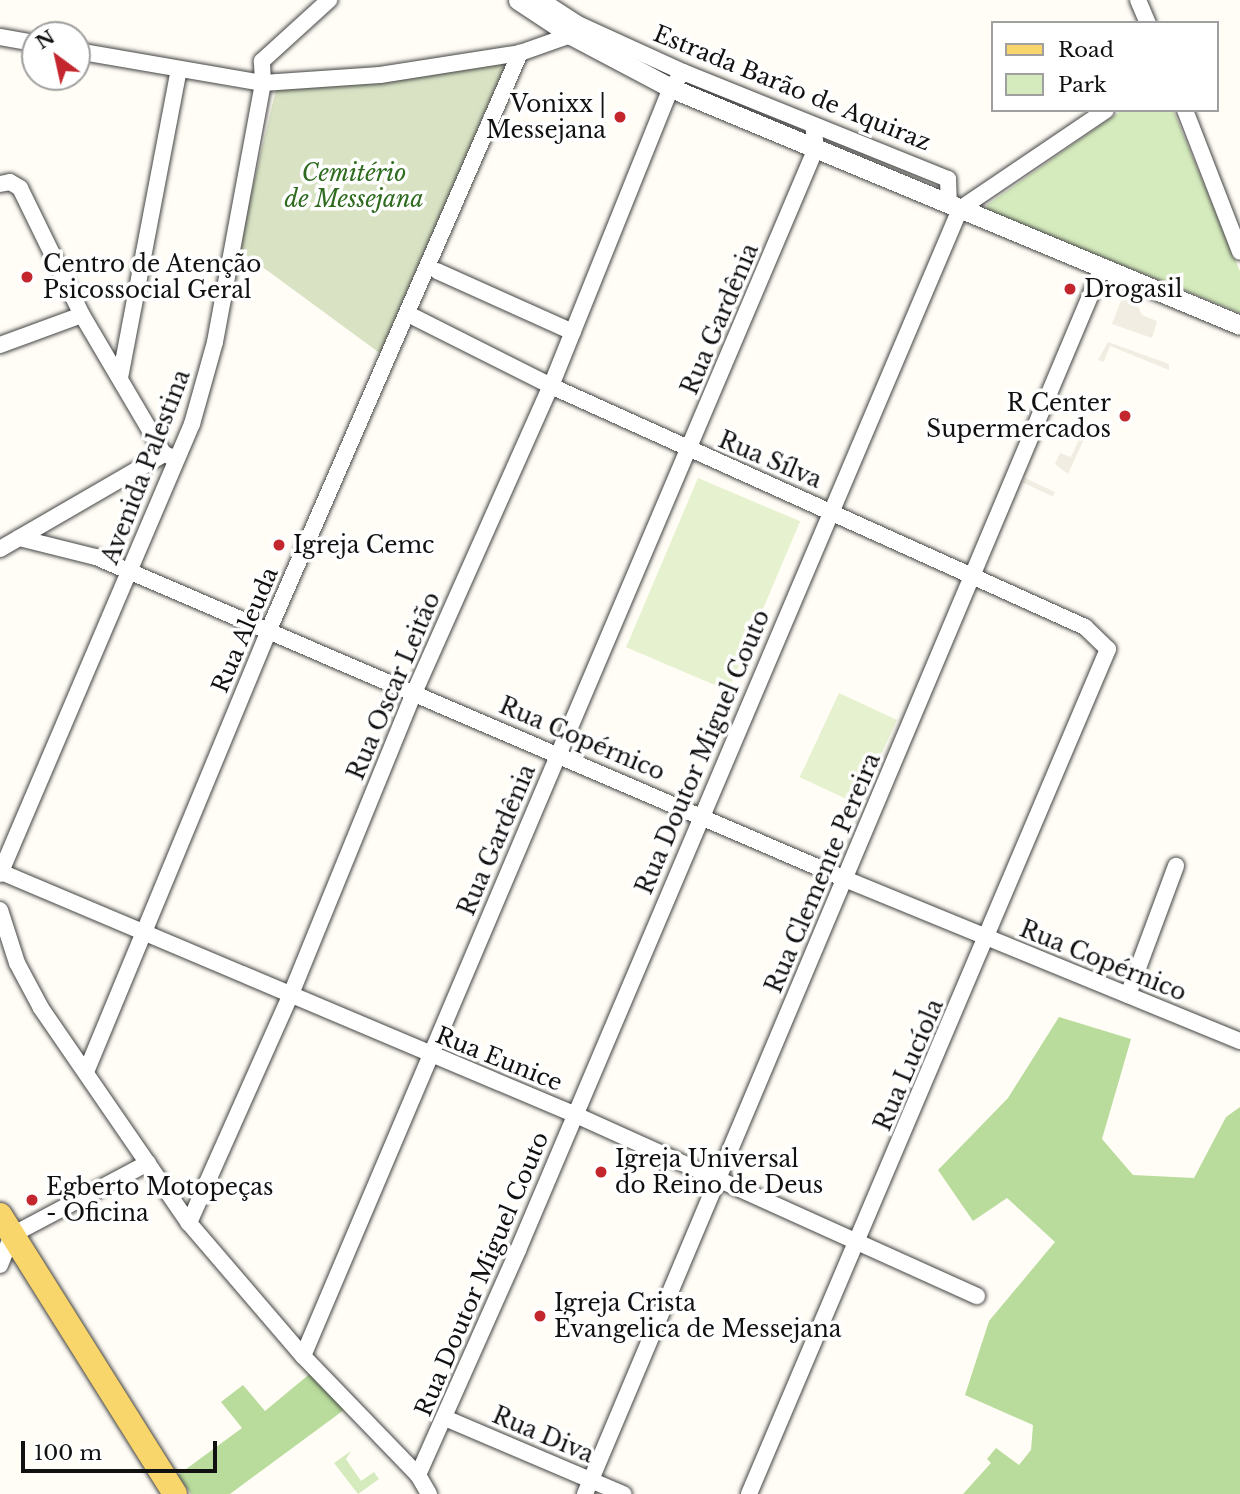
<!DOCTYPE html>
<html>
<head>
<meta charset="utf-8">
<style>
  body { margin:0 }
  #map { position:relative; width:1240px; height:1494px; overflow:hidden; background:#fffdf5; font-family:"Libre Baskerville",serif }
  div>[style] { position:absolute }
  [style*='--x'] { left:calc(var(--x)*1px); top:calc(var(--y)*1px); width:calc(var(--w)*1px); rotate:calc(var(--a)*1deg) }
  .green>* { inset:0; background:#d5ebbd }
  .forest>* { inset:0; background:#b9dc9c }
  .cemetery>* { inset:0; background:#d9e3c4 }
  .pitch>* { inset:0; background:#e6f2cf; transform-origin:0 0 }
  .plaza>* { inset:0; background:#f1ede2; transform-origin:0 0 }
  .roads { filter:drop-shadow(0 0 2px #444) drop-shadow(0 0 2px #444) }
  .minor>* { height:16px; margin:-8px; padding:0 8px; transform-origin:8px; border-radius:8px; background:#fff }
  .tertiary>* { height:19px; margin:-9.5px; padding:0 9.5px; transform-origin:9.5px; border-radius:9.5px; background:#fff }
  .primary>* { height:24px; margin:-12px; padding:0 12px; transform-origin:12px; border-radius:12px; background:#f9d66b }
  .dots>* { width:19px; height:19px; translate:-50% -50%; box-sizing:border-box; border:4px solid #fff; border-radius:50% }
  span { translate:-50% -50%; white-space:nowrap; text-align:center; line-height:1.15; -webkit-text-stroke:7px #fff; paint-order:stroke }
  .street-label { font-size:23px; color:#111 }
  .poi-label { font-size:23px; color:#111 }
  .right { translate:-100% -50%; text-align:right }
  .left { translate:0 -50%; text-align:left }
  .park-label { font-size:23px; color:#2f6b1f; font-style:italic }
  .legend { position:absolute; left:991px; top:21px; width:228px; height:91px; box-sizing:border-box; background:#fff; border:2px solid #a0a0a0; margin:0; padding:9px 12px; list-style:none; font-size:21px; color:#111 }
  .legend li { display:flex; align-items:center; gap:14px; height:35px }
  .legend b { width:35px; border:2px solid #a0a0a0 }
  .north { position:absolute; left:21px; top:21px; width:70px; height:70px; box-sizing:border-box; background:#fff; border:2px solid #a0a0a0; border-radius:50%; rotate:327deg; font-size:19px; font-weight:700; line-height:28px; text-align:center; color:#111 }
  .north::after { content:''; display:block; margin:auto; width:24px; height:32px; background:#c4262e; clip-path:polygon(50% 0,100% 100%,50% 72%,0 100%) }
  .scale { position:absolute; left:21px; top:1441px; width:196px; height:32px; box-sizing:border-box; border:4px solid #111; border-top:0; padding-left:9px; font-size:21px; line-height:24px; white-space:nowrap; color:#111; -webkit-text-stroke:5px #fff; paint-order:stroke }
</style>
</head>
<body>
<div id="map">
  <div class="green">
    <i style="clip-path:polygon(1122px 110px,1173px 110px,1240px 271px,1240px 313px,986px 210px,987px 205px)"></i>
    <i style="clip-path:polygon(351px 1451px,346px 1459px,361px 1481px,374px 1472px,379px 1479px,358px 1494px,334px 1463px)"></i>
  </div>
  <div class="forest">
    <i style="clip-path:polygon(1059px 1017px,1131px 1039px,1102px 1139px,1133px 1175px,1194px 1178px,1226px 1117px,1240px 1107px,1240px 1494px,963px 1494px,991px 1463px,987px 1459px,996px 1448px,1019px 1465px,1031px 1450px,1033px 1425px,965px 1395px,989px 1321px,1055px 1242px,1007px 1198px,973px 1221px,938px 1170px,1008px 1098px)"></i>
    <i style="clip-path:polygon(312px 1372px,348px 1407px,230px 1494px,191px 1494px,178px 1475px,242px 1428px,221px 1402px,243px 1385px,265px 1411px)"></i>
  </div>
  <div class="cemetery">
    <i style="clip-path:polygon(522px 57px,385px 357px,238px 249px,276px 89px,380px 83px)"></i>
  </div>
  <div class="pitch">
    <i style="left:698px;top:478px;width:111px;height:184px;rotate:23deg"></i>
    <i style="left:839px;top:693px;width:64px;height:93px;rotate:25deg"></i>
  </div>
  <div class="plaza">
    <i style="clip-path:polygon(1124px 293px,1133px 296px,1142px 315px,1157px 321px,1152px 338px,1112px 324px)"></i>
    <i style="clip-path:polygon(1108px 342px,1169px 364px,1169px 370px,1110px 346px,1104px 362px,1098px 360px)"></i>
    <i style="clip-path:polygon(1080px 437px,1084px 439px,1068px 474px,1055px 464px,1060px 453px,1071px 457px)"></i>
    <i style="left:1025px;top:478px;width:33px;height:5px;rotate:25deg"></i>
  </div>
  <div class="roads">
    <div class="minor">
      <i style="--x:1138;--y:0;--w:25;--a:67"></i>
      <i style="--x:518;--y:1;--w:26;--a:2"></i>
      <i style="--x:544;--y:2;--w:40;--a:32.9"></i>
      <i style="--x:578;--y:24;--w:115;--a:24.6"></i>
      <i style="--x:683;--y:72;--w:286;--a:22"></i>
      <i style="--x:948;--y:179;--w:25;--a:88"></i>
      <i style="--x:0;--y:37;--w:36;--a:10"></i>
      <i style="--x:77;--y:51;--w:189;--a:9.8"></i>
      <i style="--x:263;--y:83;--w:117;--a:-3.9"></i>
      <i style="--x:380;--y:75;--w:142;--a:-8.9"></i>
      <i style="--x:520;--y:53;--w:54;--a:-19.4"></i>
      <i style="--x:1185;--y:110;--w:152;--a:68.8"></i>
      <i style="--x:0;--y:184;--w:10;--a:-11"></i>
      <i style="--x:10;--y:182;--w:12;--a:31"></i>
      <i style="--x:20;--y:188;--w:141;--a:64"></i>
      <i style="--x:82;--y:315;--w:161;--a:59.5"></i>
      <i style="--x:437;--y:271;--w:149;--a:24.2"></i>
      <i style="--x:408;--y:314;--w:160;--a:26.7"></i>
      <i style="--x:551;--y:386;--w:586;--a:24.29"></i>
      <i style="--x:1085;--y:627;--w:32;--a:44"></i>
      <i style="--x:1108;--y:649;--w:918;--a:113.02"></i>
      <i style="--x:0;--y:345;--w:87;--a:-20.1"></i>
      <i style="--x:120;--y:378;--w:314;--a:-79.2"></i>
      <i style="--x:19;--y:538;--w:79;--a:13.9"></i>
      <i style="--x:96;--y:557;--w:815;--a:23.26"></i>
      <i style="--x:845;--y:879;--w:427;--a:22.3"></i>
      <i style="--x:0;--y:549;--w:190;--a:-30.1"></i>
      <i style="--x:164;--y:454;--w:9;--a:21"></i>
      <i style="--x:1;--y:872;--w:624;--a:22.91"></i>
      <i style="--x:576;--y:1115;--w:440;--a:24.3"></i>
      <i style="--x:0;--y:874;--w:489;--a:-66.9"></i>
      <i style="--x:192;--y:424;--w:85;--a:-74.3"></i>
      <i style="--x:215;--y:342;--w:263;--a:-79.5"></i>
      <i style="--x:263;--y:83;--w:22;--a:-93"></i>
      <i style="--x:262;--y:61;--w:91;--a:-42.3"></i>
      <i style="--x:0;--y:910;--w:56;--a:72.2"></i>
      <i style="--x:17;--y:963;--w:51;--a:61.9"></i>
      <i style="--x:41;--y:1008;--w:261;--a:55.5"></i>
      <i style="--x:189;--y:1223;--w:175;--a:49.4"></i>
      <i style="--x:303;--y:1356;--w:165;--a:46"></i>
      <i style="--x:418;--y:1475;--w:22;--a:60"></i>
      <i style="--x:1128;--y:995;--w:138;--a:-69.6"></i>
      <i style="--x:86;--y:1072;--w:474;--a:-67.5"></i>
      <i style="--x:267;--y:634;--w:634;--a:-66.47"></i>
      <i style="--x:189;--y:1223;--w:251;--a:-66"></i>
      <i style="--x:291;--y:994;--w:325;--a:-67.8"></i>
      <i style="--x:414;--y:693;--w:336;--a:-66"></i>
      <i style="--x:551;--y:386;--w:321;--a:-68.1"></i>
      <i style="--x:671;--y:88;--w:20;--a:-53"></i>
      <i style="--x:0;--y:1265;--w:32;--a:-68"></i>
      <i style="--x:12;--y:1235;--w:154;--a:-27.9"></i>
      <i style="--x:303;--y:1356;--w:1312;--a:-66.99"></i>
      <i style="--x:816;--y:148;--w:23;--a:-97"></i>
      <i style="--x:445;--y:1418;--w:194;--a:23.1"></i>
      <i style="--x:418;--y:1475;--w:246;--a:-66"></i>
      <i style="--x:518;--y:1250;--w:1131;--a:-66.99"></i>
      <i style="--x:960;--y:209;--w:176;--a:-34.1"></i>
      <i style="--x:585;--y:1494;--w:1328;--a:-67.14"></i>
    </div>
    <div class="tertiary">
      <i style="--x:518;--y:0;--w:64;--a:33.4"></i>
      <i style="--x:571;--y:35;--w:113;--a:27.9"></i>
      <i style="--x:671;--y:88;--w:616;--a:22.61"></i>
    </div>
    <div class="primary">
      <i style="--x:0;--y:1215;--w:329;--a:57.9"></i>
    </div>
  </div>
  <div class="dots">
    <i style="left:620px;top:117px;background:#c4262e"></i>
    <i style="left:27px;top:277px;background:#c4262e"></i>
    <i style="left:1070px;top:289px;background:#c4262e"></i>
    <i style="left:1125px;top:416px;background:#c4262e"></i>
    <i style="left:279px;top:545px;background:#c4262e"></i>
    <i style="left:601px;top:1172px;background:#c4262e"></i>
    <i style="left:32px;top:1200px;background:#c4262e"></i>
    <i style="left:540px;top:1316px;background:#c4262e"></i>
  </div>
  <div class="street-label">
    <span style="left:792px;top:88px;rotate:22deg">Estrada Barão de Aquiraz</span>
    <span style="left:720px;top:319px;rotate:-67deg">Rua Gardênia</span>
    <span style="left:770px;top:460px;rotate:23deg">Rua Sílva</span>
    <span style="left:146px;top:467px;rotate:-69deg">Avenida Palestina</span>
    <span style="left:245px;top:630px;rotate:-67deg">Rua Aleuda</span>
    <span style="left:394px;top:686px;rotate:-67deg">Rua Oscar Leitão</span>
    <span style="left:582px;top:739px;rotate:23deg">Rua Copérnico</span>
    <span style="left:703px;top:752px;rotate:-67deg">Rua Doutor Miguel Couto</span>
    <span style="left:497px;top:840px;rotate:-67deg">Rua Gardênia</span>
    <span style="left:823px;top:873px;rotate:-67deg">Rua Clemente Pereira</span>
    <span style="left:1103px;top:961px;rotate:22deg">Rua Copérnico</span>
    <span style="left:499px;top:1059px;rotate:22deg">Rua Eunice</span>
    <span style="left:909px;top:1065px;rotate:-67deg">Rua Lucíola</span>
    <span style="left:482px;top:1274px;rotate:-67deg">Rua Doutor Miguel Couto</span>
    <span style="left:543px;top:1435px;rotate:23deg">Rua Diva</span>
  </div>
  <div class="poi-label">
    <span class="right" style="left:606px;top:117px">Vonixx |<br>Messejana</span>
    <span class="left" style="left:43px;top:277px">Centro de Atenção<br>Psicossocial Geral</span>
    <span class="left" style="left:1084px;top:289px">Drogasil</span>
    <span class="right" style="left:1111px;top:416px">R Center<br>Supermercados</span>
    <span class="left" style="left:293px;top:545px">Igreja Cemc</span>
    <span class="left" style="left:615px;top:1172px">Igreja Universal<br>do Reino de Deus</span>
    <span class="left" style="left:46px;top:1200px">Egberto Motopeças<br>- Oficina</span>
    <span class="left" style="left:554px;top:1316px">Igreja Crista<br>Evangelica de Messejana</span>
  </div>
  <div class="park-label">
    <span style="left:354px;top:186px">Cemitério<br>de Messejana</span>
  </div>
  <ul class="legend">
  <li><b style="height:9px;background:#f9d66b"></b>Road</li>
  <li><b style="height:19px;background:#d5ebbd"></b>Park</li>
  </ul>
  <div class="north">N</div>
  <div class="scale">100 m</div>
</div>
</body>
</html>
